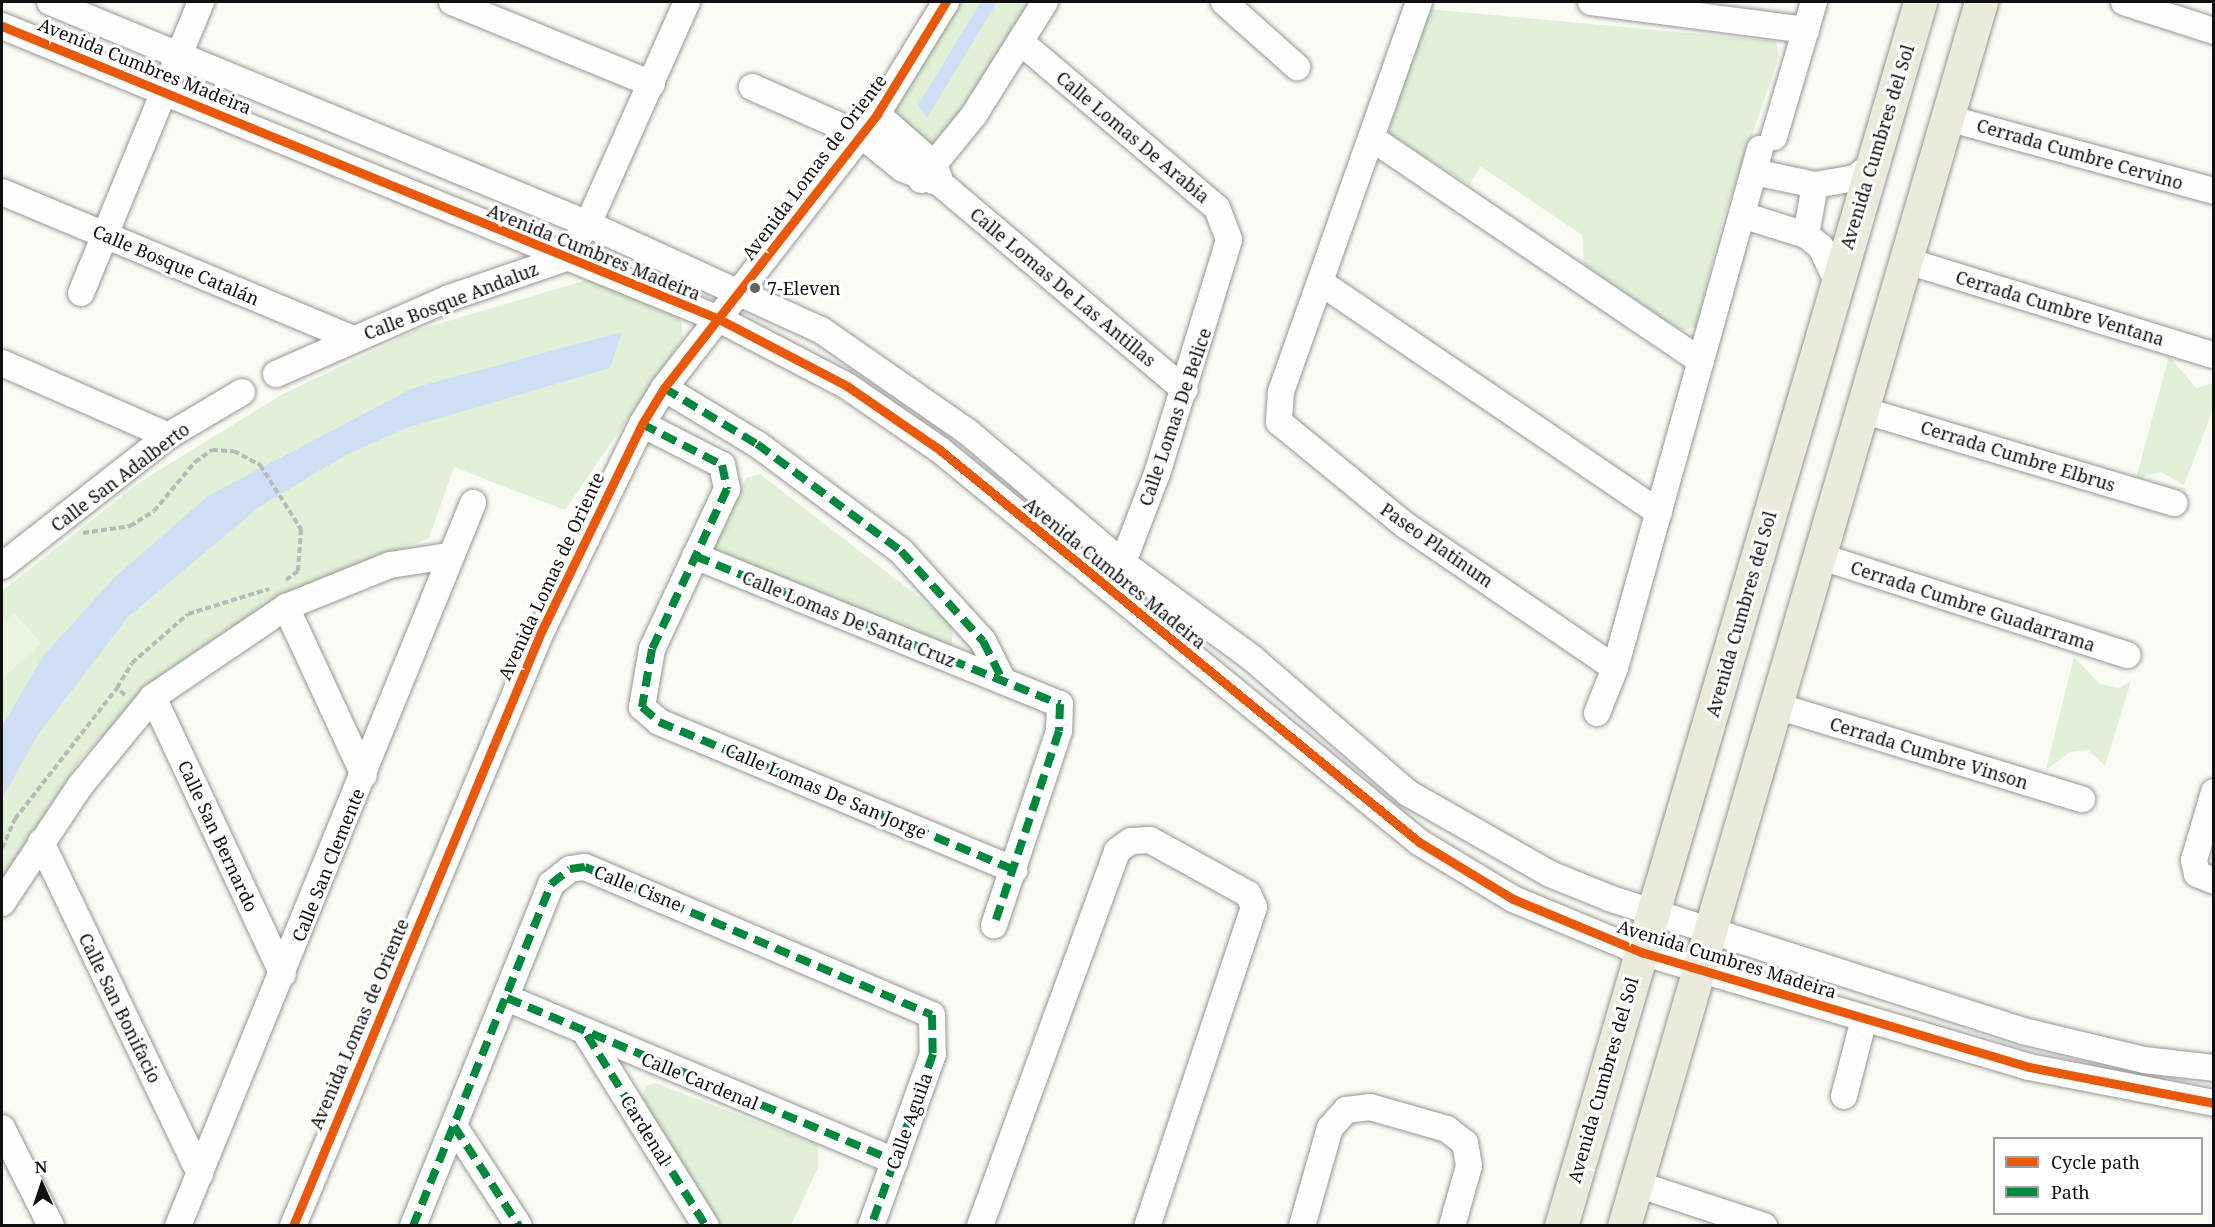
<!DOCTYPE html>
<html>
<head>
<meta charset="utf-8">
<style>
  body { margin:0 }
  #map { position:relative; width:2215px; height:1227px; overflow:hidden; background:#fbfbf6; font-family:"Noto Serif",serif }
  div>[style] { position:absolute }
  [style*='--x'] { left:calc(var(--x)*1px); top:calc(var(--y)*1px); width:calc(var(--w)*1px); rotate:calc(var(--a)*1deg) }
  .green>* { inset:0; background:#e0f1d7 }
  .pitch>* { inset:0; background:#eaf5e1 }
  .water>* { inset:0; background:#cedef5 }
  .path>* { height:4px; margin-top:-2px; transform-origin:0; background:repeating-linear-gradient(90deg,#b9b9b8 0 6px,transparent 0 9px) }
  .roads { filter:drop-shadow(0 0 2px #969694) drop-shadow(0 0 2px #969694) }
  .minor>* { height:26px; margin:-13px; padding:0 13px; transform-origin:13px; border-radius:13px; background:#fefefe }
  .major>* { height:33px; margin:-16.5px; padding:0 16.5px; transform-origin:16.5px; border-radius:16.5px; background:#ecebdb }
  .quiet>* { height:8px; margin-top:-4px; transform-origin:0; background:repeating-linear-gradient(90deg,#00873e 0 15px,transparent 0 23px) }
  .cycleway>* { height:9px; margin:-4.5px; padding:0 4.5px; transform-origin:4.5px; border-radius:4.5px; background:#e8590c }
  .dots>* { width:16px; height:16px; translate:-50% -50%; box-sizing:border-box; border:3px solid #fff; border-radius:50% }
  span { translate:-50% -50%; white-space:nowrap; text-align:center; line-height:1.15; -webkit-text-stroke:6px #fff; paint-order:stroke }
  .street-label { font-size:18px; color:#101010 }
  .poi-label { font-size:18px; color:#101010 }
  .left { translate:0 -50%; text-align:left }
  .frame { position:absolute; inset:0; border:3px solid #101010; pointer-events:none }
  .legend { position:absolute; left:1993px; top:1137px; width:210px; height:78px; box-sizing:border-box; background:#fff; border:2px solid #9f9f9f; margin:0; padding:8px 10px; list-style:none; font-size:18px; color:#101010 }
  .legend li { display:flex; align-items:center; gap:12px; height:30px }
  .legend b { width:30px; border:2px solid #9f9f9f }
  .north { position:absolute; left:12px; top:1155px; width:60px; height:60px; -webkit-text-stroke:4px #fff; paint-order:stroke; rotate:357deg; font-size:16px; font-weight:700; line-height:24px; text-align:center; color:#101010 }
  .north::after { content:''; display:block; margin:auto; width:21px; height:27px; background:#101010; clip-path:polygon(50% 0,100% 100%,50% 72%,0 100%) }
</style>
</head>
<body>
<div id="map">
  <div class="green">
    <i style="clip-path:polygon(946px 2px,1045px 2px,934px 164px,877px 114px)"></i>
    <i style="clip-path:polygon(1428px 9px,1776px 41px,1779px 57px,1722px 222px,1696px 328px,1678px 330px,1584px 264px,1582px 235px,1480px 166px,1470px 185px,1388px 134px)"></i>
    <i style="clip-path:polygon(590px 279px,680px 312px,683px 338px,565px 510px,454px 467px,429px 538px,281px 598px,168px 674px,82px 757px,2px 885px,2px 591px,140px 482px,283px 394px,417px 330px)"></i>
    <i style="clip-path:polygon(2169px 356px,2196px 388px,2213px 383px,2213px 410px,2184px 485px,2161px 472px,2136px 479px)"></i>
    <i style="clip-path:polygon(760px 474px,946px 618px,953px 627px,952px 645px,942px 657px,707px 554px,746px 478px)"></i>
    <i style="clip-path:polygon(2074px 657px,2100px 684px,2118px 688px,2131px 681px,2105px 766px,2088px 750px,2070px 752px,2046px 770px)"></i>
    <i style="clip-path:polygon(655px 1083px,818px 1145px,818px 1168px,791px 1225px,717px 1225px,639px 1103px,646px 1086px)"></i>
  </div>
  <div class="pitch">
    <i style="clip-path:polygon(14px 613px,41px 643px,2px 679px,2px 624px)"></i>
  </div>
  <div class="water">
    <i style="clip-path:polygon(981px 2px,997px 2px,927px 118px,918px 105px)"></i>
    <i style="clip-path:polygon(622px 332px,610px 368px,406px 428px,344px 456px,259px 507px,128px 617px,37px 736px,2px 799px,2px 726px,44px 655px,114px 578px,208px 496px,413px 388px)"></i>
  </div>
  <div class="path">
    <i style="--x:83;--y:533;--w:48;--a:-8.5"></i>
    <i style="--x:130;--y:526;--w:28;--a:-32"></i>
    <i style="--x:154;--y:511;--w:64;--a:-50.1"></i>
    <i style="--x:195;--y:462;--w:21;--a:-35"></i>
    <i style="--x:212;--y:450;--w:22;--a:3"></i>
    <i style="--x:234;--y:451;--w:30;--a:28"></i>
    <i style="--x:260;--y:465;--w:76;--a:57.4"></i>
    <i style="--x:301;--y:529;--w:42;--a:94.1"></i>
    <i style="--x:298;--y:571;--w:15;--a:143"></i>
    <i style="--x:125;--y:695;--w:11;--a:-139"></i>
    <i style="--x:117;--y:688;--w:29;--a:-59"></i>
    <i style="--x:132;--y:663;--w:74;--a:-41.2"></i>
    <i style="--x:188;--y:614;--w:85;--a:-17.2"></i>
    <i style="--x:2;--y:848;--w:32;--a:-66"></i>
    <i style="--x:15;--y:819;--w:166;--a:-52.1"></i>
  </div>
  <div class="roads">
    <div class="minor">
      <i style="--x:50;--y:2;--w:582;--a:22.42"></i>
      <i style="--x:588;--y:224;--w:256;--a:24.5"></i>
      <i style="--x:821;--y:330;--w:179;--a:34.8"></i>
      <i style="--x:968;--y:432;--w:204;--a:40.2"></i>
      <i style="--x:1124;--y:564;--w:159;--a:36.3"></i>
      <i style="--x:1252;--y:658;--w:206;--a:40.9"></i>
      <i style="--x:1408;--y:793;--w:163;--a:29.7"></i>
      <i style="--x:1550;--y:874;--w:64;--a:22.1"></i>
      <i style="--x:1609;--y:898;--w:435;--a:17.8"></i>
      <i style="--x:2023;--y:1031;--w:124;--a:13.5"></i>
      <i style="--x:2144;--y:1060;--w:70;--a:6.5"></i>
      <i style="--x:452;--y:2;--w:216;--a:22.3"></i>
      <i style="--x:1224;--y:2;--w:98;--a:41.7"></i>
      <i style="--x:1419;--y:2;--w:414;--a:109.5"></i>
      <i style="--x:1281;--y:392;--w:30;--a:94"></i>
      <i style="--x:1279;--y:422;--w:163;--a:39.3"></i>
      <i style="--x:1405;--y:525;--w:254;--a:34.3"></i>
      <i style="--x:1591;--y:2;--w:217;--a:7.4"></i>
      <i style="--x:2124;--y:2;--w:95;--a:17.9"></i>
      <i style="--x:2;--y:26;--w:775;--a:22.23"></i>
      <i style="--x:719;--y:319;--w:144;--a:27.6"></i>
      <i style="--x:847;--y:386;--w:113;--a:34.5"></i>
      <i style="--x:940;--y:450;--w:619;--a:39.3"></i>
      <i style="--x:1419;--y:842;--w:110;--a:31.2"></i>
      <i style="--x:1513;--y:899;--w:139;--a:22.5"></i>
      <i style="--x:1641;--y:952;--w:405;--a:16.5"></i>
      <i style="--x:2029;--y:1067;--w:188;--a:11"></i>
      <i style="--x:1023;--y:44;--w:254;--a:40.2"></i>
      <i style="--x:1217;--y:208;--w:34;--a:69"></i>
      <i style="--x:1229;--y:240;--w:242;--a:107.1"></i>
      <i style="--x:1158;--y:471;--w:115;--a:111"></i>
      <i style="--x:752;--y:87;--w:119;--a:23.8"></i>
      <i style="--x:861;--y:135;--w:54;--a:39"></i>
      <i style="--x:903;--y:169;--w:41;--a:21.5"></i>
      <i style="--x:941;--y:184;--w:319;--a:40.2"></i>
      <i style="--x:877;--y:114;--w:76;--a:41.3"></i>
      <i style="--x:934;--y:164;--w:15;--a:70"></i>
      <i style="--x:1947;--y:118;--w:277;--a:15.3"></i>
      <i style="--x:1774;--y:137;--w:141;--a:-73.5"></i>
      <i style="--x:1373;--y:139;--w:396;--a:34.1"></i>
      <i style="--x:1754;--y:172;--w:62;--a:12"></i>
      <i style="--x:1815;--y:185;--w:41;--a:-9.9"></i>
      <i style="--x:1855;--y:178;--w:20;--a:-37"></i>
      <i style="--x:921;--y:180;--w:84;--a:-50.8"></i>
      <i style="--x:974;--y:115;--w:133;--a:-57.9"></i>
      <i style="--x:2;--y:192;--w:378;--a:22.7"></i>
      <i style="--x:1742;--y:215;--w:67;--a:17.4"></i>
      <i style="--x:1806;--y:235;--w:19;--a:39"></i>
      <i style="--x:1821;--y:247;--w:38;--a:65"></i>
      <i style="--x:1806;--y:235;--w:51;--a:-79.8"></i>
      <i style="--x:1907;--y:261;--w:320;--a:17.1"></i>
      <i style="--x:1320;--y:282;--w:410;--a:34.2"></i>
      <i style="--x:81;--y:293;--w:315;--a:-67.6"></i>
      <i style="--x:2;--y:363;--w:181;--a:23.7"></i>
      <i style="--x:276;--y:374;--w:189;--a:-23.7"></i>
      <i style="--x:449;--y:298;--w:120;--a:-18.9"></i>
      <i style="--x:563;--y:259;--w:43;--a:-54.5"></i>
      <i style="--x:588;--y:224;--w:243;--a:-66"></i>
      <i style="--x:664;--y:388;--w:109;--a:31.1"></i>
      <i style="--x:757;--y:444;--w:179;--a:36.6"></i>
      <i style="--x:901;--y:551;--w:122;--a:47.7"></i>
      <i style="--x:983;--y:641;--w:45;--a:63.4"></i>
      <i style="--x:1862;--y:410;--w:326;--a:16.6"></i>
      <i style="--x:642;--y:424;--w:90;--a:27.1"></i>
      <i style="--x:722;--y:465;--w:25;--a:78"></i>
      <i style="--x:727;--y:489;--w:177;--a:115.1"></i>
      <i style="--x:652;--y:649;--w:59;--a:99.8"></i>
      <i style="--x:642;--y:707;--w:23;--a:41"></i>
      <i style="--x:659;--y:722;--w:385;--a:22.6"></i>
      <i style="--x:695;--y:556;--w:394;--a:22.1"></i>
      <i style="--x:1060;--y:704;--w:27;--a:92"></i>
      <i style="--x:1059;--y:731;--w:205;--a:108.5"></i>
      <i style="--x:1819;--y:556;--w:324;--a:17.8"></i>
      <i style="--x:2;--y:566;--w:211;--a:-38.1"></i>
      <i style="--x:168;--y:436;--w:86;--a:-30.7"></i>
      <i style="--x:286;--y:607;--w:185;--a:65.1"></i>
      <i style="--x:153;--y:697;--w:306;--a:64.9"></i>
      <i style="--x:1777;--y:706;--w:319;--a:17"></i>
      <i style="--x:1597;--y:713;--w:48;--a:-68.2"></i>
      <i style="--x:1615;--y:668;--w:539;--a:-74.39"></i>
      <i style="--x:2214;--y:792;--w:71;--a:106.4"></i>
      <i style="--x:2194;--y:860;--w:14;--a:78"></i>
      <i style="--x:2197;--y:874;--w:18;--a:22"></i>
      <i style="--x:41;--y:842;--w:368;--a:64.4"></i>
      <i style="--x:2;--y:903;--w:141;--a:-56.3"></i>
      <i style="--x:80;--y:786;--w:115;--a:-50.6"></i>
      <i style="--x:153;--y:697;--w:161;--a:-34.1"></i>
      <i style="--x:286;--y:607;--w:112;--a:-22"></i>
      <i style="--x:390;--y:565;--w:60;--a:-8.7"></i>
      <i style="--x:507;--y:998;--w:421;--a:22.8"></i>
      <i style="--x:587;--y:1035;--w:225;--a:58.1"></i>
      <i style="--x:1844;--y:1096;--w:80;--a:-75.4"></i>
      <i style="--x:454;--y:1126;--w:119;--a:57"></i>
      <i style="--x:2;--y:1128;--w:110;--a:63.4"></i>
      <i style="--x:1637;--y:1184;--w:134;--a:18.3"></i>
      <i style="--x:178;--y:1226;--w:781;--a:-67.8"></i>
      <i style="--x:293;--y:1226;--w:644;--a:-67.34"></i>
      <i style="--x:541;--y:632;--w:231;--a:-64.1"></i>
      <i style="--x:642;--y:424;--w:42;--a:-58.6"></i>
      <i style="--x:664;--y:388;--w:347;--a:-52.1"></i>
      <i style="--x:877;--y:114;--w:132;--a:-58.4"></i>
      <i style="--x:413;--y:1226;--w:369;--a:-68"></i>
      <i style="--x:551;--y:884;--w:24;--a:-38"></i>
      <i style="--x:570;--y:869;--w:15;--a:-8"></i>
      <i style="--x:585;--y:867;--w:377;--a:23.1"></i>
      <i style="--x:932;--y:1015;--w:39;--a:89"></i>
      <i style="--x:933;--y:1054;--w:183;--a:109.8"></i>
      <i style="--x:980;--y:1226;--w:399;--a:-69.9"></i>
      <i style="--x:1117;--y:851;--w:17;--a:-36"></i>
      <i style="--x:1131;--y:841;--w:19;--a:-3"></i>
      <i style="--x:1150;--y:840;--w:112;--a:28.9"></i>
      <i style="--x:1248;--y:894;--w:14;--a:65"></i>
      <i style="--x:1254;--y:907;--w:336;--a:108.5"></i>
      <i style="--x:1302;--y:1226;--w:102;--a:-74.1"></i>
      <i style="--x:1330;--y:1128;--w:24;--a:-48"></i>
      <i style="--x:1346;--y:1110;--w:24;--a:-7"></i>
      <i style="--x:1370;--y:1107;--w:80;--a:15.9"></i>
      <i style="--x:1447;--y:1129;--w:23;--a:38"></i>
      <i style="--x:1465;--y:1143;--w:23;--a:80"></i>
      <i style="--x:1469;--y:1166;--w:62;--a:105.8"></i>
    </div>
    <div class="major">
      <i style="--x:1561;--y:1226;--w:1276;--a:-73.65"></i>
      <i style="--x:1624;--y:1226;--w:1275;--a:-73.74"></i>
    </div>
  </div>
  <div class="quiet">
    <i style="--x:664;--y:388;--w:109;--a:31.1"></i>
    <i style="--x:757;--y:444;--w:179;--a:36.6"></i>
    <i style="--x:901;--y:551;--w:122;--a:47.7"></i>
    <i style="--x:983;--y:641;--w:45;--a:63.4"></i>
    <i style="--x:642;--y:424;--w:90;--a:27.1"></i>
    <i style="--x:722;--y:465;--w:25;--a:78"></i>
    <i style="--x:727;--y:489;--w:177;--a:115.1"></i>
    <i style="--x:652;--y:649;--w:59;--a:99.8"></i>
    <i style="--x:642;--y:707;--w:23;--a:41"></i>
    <i style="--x:659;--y:722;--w:385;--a:22.6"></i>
    <i style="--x:695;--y:556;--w:394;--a:22.1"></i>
    <i style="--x:1060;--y:704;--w:27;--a:92"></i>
    <i style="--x:1059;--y:731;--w:205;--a:108.5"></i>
    <i style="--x:507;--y:998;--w:421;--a:22.8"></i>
    <i style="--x:587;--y:1035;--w:225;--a:58.1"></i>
    <i style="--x:454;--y:1126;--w:119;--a:57"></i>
    <i style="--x:413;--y:1226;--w:369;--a:-68"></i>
    <i style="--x:551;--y:884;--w:24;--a:-38"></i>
    <i style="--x:570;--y:869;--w:15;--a:-8"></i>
    <i style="--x:585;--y:867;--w:377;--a:23.1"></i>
    <i style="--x:932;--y:1015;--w:39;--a:89"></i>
    <i style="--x:933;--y:1054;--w:183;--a:109.8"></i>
  </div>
  <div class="cycleway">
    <i style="--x:2;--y:26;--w:775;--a:22.23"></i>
    <i style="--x:719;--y:319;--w:144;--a:27.6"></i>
    <i style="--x:847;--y:386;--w:113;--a:34.5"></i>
    <i style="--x:940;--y:450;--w:619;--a:39.3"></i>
    <i style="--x:1419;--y:842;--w:110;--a:31.2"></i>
    <i style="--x:1513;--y:899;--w:139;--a:22.5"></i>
    <i style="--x:1641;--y:952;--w:405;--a:16.5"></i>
    <i style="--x:2029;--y:1067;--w:188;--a:11"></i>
    <i style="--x:293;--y:1226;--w:644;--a:-67.34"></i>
    <i style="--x:541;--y:632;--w:231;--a:-64.1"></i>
    <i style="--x:642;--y:424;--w:42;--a:-58.6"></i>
    <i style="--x:664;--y:388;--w:347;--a:-52.1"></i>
    <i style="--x:877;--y:114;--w:132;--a:-58.4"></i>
  </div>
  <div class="dots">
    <i style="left:755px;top:288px;background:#626260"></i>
  </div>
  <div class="street-label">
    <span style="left:145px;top:66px;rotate:22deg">Avenida Cumbres Madeira</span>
    <span style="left:1133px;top:137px;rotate:40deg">Calle Lomas De Arabia</span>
    <span style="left:1877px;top:147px;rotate:-73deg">Avenida Cumbres del Sol</span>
    <span style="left:2080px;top:154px;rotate:16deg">Cerrada Cumbre Cervino</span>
    <span style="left:814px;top:167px;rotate:-53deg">Avenida Lomas de Oriente</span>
    <span style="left:594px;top:252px;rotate:22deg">Avenida Cumbres Madeira</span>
    <span style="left:176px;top:265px;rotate:23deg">Calle Bosque Catalán</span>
    <span style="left:1063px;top:287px;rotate:40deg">Calle Lomas De Las Antillas</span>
    <span style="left:451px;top:301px;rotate:-21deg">Calle Bosque Andaluz</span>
    <span style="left:2060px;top:308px;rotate:17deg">Cerrada Cumbre Ventana</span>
    <span style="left:1175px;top:417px;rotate:-71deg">Calle Lomas De Belice</span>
    <span style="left:2018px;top:456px;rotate:17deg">Cerrada Cumbre Elbrus</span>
    <span style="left:120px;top:477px;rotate:-37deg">Calle San Adalberto</span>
    <span style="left:1437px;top:545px;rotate:35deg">Paseo Platinum</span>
    <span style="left:1115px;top:573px;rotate:39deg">Avenida Cumbres Madeira</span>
    <span style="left:551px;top:576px;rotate:-65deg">Avenida Lomas de Oriente</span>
    <span style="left:1973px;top:606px;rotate:18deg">Cerrada Cumbre Guadarrama</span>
    <span style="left:1741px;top:614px;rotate:-74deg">Avenida Cumbres del Sol</span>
    <span style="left:849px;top:619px;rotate:22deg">Calle Lomas De Santa Cruz</span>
    <span style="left:1929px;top:753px;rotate:17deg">Cerrada Cumbre Vinson</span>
    <span style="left:826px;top:791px;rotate:23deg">Calle Lomas De San Jorge</span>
    <span style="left:218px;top:836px;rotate:65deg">Calle San Bernardo</span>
    <span style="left:328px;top:865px;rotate:-68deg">Calle San Clemente</span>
    <span style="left:638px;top:888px;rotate:22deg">Calle Cisne</span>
    <span style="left:1727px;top:959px;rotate:17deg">Avenida Cumbres Madeira</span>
    <span style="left:120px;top:1008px;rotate:64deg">Calle San Bonifacio</span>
    <span style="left:359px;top:1024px;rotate:-67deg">Avenida Lomas de Oriente</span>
    <span style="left:1603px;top:1080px;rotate:-74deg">Avenida Cumbres del Sol</span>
    <span style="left:700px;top:1081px;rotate:22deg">Calle Cardenal</span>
    <span style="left:909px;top:1121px;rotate:-70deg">Calle Aguila</span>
    <span style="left:646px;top:1130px;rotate:58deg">Cardenal</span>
  </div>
  <div class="poi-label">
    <span class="left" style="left:767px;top:288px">7-Eleven</span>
  </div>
  <div class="frame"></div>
  <ul class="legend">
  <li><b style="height:8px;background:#e8590c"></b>Cycle path</li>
  <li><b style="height:8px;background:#00873e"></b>Path</li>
  </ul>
  <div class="north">N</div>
</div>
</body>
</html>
